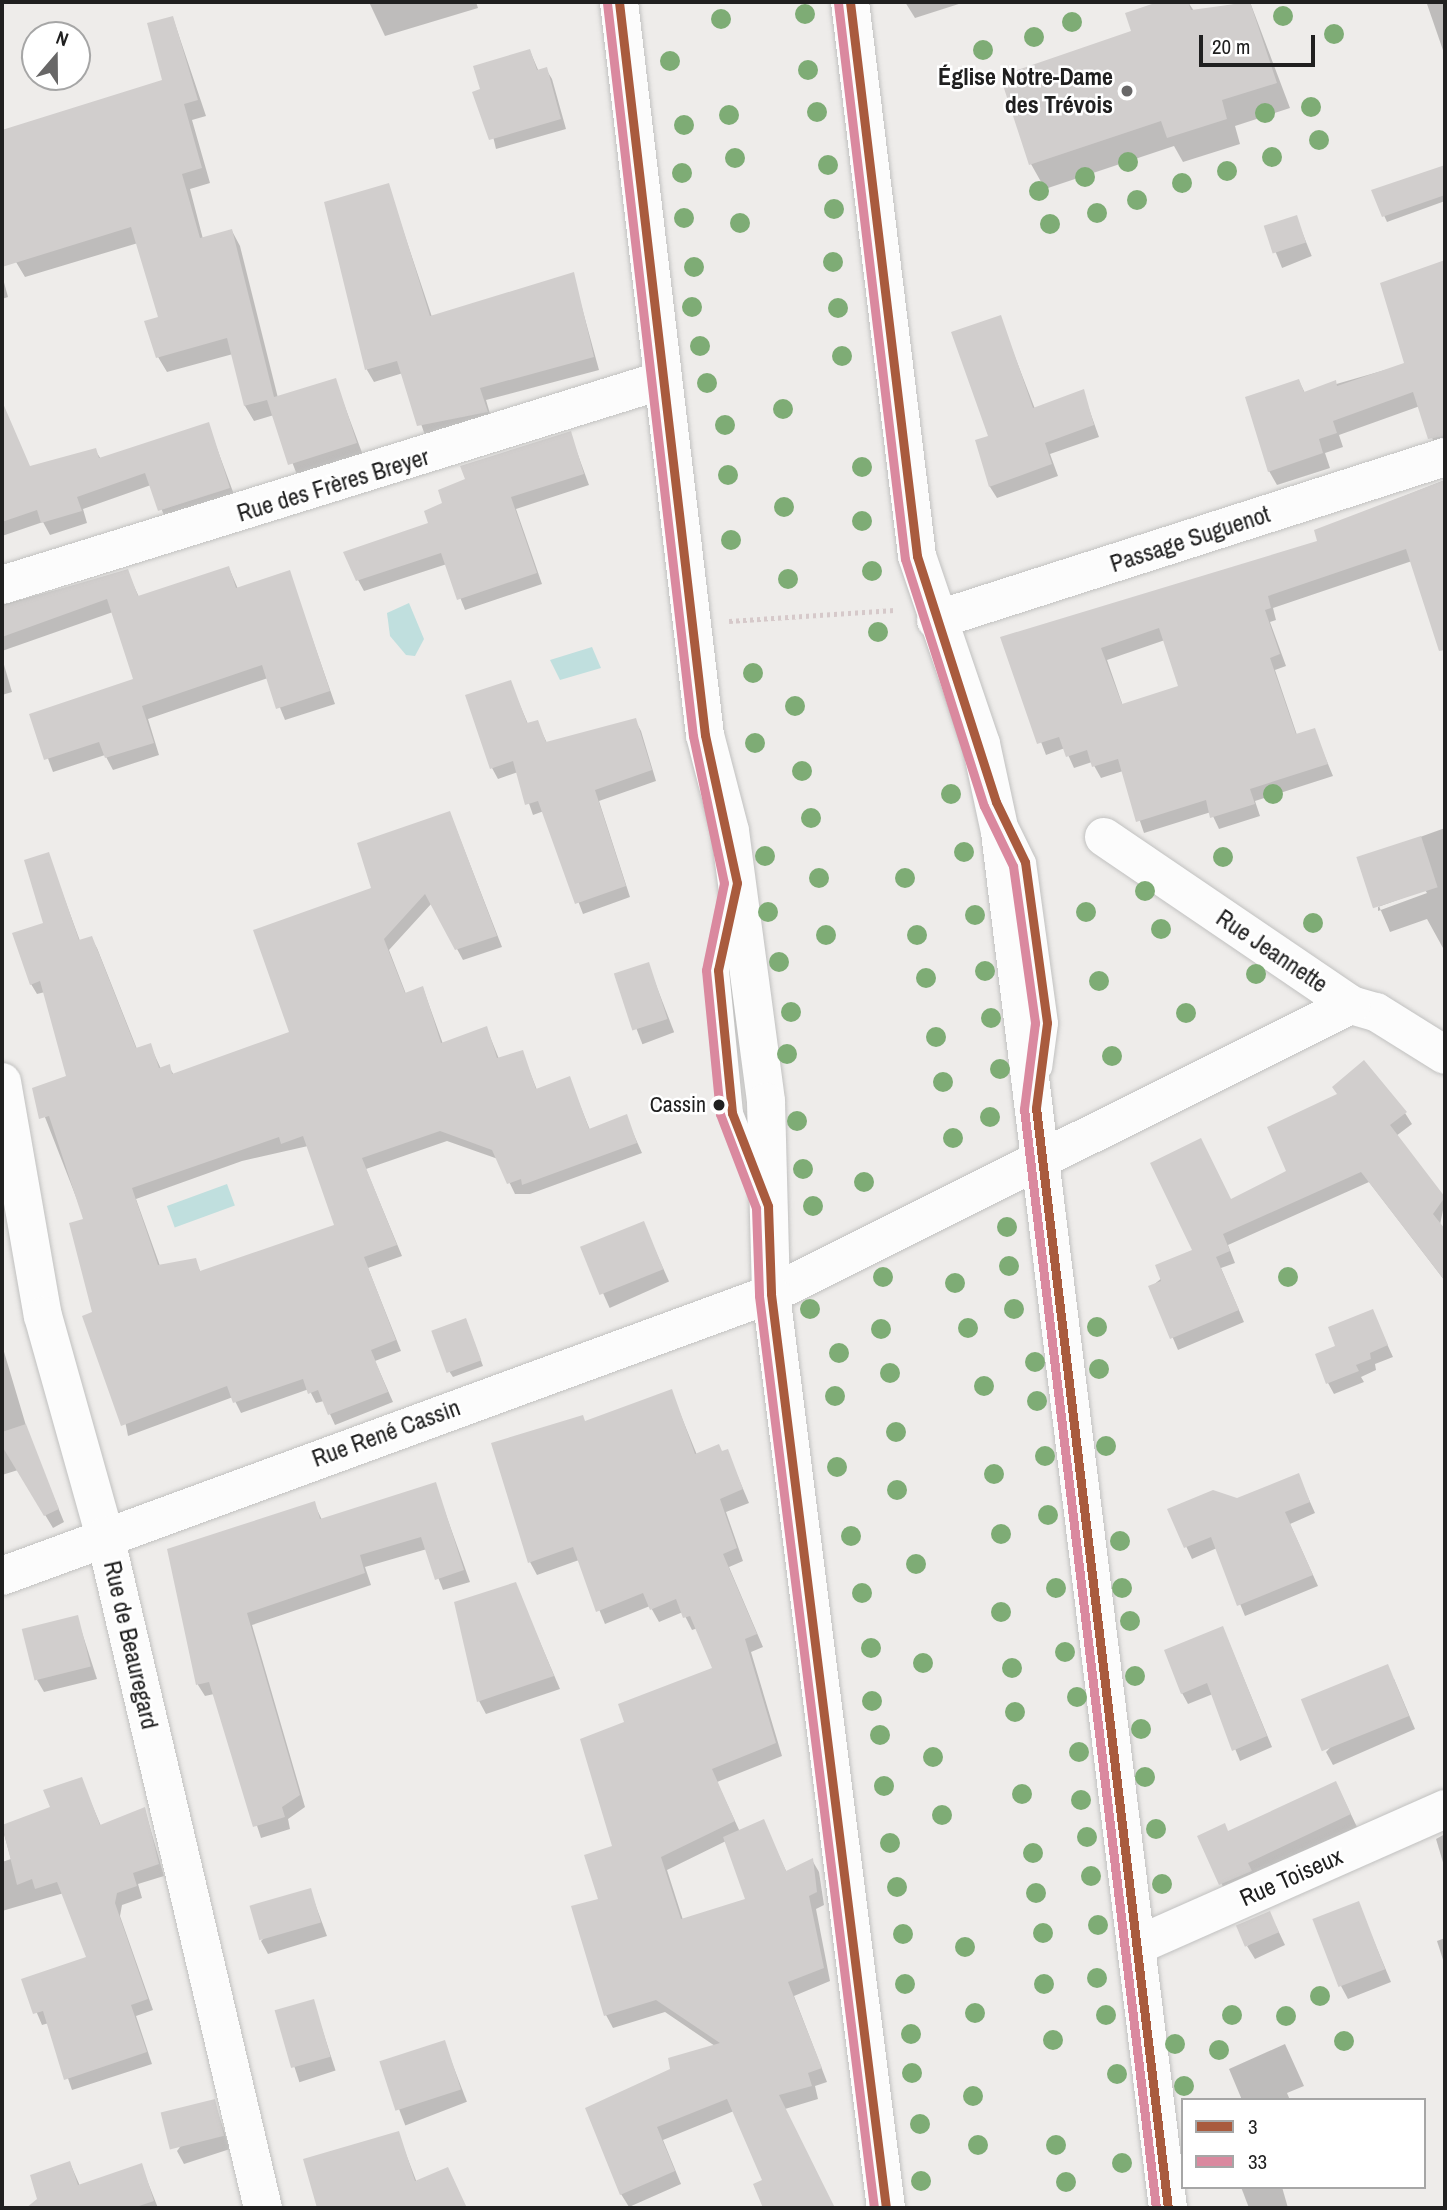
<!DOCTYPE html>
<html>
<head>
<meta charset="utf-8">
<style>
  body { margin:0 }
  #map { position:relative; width:1447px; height:2210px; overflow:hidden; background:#eeecea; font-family:"Archivo Narrow",sans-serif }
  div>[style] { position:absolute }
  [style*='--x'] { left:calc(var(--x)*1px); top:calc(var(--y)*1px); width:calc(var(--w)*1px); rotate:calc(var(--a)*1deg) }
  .water>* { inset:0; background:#c0dfde; transform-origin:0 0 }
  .shadow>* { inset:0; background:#0003; transform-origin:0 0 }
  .building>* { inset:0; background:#d1cecd; transform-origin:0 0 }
  .path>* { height:4.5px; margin-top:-2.25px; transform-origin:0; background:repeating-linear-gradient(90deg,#d6c9ca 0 3.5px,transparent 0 7px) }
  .roads { filter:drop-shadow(0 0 2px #c1c1c0) drop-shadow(0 0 2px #c1c1c0) }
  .service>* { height:21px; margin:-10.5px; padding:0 10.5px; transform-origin:10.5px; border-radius:10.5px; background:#fcfcfc }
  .minor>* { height:38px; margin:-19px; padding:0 19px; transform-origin:19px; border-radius:19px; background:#fcfcfc }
  .tertiary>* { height:38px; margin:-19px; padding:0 19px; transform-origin:19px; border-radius:19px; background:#fcfcfc }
  .bus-1>* { height:9px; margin:-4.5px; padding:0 4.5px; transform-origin:4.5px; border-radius:4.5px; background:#a95b3e }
  .bus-2>* { height:9px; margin:-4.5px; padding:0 4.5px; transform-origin:4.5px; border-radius:4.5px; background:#da899f }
  .trees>* { width:20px; height:20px; margin:-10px; border-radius:50%; background:#7eac75 }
  .dots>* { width:19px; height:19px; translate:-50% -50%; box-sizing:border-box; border:4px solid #fff; border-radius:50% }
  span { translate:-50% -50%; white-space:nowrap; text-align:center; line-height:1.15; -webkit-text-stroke:5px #fff; paint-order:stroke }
  .bus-label { font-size:22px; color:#202020 }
  .right { translate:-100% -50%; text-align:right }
  .poi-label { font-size:24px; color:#202020; font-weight:700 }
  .street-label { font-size:24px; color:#202020 }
  .frame { position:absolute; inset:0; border:4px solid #202020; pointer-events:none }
  .legend { position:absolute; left:1181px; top:2098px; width:245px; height:91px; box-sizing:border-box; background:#fff; border:2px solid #a6a6a6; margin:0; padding:9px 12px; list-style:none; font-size:21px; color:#202020 }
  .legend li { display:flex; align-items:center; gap:14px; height:35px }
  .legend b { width:35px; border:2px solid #a6a6a6 }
  .north { position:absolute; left:21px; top:21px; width:70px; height:70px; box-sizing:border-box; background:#fff; border:2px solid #a6a6a6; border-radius:50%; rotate:20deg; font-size:19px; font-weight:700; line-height:28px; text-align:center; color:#202020 }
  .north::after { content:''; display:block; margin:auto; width:24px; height:32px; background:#686767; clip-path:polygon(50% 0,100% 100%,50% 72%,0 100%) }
  .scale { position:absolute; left:1199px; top:35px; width:116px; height:32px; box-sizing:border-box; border:4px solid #202020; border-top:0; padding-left:9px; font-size:21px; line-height:24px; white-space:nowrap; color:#202020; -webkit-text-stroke:5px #fff; paint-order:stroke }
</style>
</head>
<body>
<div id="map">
  <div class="water">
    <i style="clip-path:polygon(409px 603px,424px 639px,415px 656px,406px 655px,390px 636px,387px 613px)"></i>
    <i style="clip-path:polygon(592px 647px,601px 668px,560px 680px,550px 660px)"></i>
    <i style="left:227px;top:1184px;width:23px;height:64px;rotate:70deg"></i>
  </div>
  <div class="shadow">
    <i style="clip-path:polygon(369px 2px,476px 2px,478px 8px,385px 36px)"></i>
    <i style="clip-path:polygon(905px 2px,965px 2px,915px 18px)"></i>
    <i style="clip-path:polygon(1163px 2px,1188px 2px,1194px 11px,1250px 2px,1290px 108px,1235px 126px,1240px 144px,1183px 162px,1174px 146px,1045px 189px,1031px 164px,1133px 32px,1127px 14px)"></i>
    <i style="clip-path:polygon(1434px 2px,1445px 2px,1445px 56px,1427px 4px)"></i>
    <i style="clip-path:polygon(173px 18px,206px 116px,192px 120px,210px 183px,190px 189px,203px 239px,232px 231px,240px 246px,278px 398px,335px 380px,364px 458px,299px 480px,274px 415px,254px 421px,245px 406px,233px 354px,167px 372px,158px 357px,160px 318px,138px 243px,25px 277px,16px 262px,2px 212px,2px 132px,164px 81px)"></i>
    <i style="clip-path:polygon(530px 51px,539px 72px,546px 69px,552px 79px,566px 129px,496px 149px,482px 90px)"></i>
    <i style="clip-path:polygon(1445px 167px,1445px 201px,1387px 222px,1373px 191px)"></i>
    <i style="clip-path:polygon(388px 185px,432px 317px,573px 275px,599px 370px,486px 400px,493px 424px,426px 438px,403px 373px,374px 382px,367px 370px,326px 203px)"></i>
    <i style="left:1296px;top:217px;width:42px;height:32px;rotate:68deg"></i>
    <i style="clip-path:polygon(1445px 262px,1445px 451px,1438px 453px,1420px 406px,1339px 435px,1343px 447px,1325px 453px,1330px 468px,1277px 485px,1269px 471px,1299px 381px,1305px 393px,1406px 364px,1383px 285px)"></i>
    <i style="clip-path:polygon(2px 275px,8px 297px,2px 299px)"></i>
    <i style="clip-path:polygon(1000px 318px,1035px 409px,1083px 392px,1099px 437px,1050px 454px,1058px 476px,997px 498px,990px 487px,990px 437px)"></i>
    <i style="clip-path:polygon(2px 412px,17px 455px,31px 468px,95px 450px,101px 459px,208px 424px,236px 500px,167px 522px,151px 485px,83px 509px,87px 523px,50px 535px,43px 522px,2px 536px)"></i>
    <i style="clip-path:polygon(570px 433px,589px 485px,516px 509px,542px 584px,465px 610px,447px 564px,364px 591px,358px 580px,430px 524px)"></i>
    <i style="clip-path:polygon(evenodd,1445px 480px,1445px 581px,1424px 590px,1412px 561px,1273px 608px,1276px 620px,1270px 622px,1286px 666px,1275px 670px,1297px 735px,1314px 730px,1333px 776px,1255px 801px,1260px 816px,1219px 829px,1211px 812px,1144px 833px,1123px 771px,1101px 778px,1092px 762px,1074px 768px,1065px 748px,1046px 755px,1002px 639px,1319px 542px,1316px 531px,1445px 480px,1165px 640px,1180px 687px,1123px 706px,1107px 660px,1165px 640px)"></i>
    <i style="clip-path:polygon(229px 568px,238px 589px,289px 572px,335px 704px,285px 720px,268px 678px,148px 719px,159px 755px,113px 770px,105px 755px,53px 772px,32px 715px,135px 680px,113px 612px,2px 651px,2px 605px,127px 571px,139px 597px)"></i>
    <i style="clip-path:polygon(2px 658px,12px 692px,2px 695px)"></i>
    <i style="clip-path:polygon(510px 682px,528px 724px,537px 722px,547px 743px,635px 720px,641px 731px,656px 781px,599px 801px,630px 897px,583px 914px,544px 811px,533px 815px,518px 772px,498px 779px,492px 768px)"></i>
    <i style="clip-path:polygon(evenodd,450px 813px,502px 947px,463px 960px,432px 903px,389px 950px,406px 994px,423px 988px,443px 1044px,487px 1029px,499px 1059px,522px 1052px,537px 1090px,569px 1078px,590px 1130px,626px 1117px,642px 1153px,530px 1194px,515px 1194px,498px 1159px,447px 1141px,366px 1169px,402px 1256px,368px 1268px,401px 1351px,375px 1361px,393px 1402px,335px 1425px,324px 1401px,316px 1403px,309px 1389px,241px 1413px,233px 1397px,128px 1436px,85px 1220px,34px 1089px,68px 1077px,45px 992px,37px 994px,31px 984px,45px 924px,48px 854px,80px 941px,91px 938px,97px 948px,137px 1049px,150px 1045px,161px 1069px,169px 1067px,174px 1075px,291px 1034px,373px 889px,450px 813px,308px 1146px,336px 1226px,201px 1273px,195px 1260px,160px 1266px,136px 1199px,242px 1161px,308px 1146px)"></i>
    <i style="clip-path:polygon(evenodd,1445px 828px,1445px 947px,1443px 948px,1427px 919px,1390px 932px,1359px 859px,1445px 828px,1425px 890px,1427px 893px,1378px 911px,1378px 907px,1425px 890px)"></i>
    <i style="left:648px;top:964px;width:73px;height:34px;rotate:69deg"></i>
    <i style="clip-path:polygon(1405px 1113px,1412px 1124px,1396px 1136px,1445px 1200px,1440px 1225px,1445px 1281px,1369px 1182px,1228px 1245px,1235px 1263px,1221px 1268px,1244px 1322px,1178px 1350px,1151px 1287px,1194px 1251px,1231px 1201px)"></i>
    <i style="left:643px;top:1223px;width:64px;height:65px;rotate:66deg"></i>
    <i style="clip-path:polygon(1372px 1311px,1393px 1357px,1375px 1364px,1376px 1370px,1361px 1377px,1364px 1382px,1334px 1394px,1328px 1383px,1337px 1347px)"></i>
    <i style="clip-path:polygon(466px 1320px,483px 1366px,453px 1377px,449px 1371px)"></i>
    <i style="clip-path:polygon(2px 1345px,30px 1439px,64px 1522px,53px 1528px,18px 1470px,2px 1475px)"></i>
    <i style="clip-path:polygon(evenodd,671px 1391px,697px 1455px,727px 1451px,749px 1503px,726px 1512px,743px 1561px,729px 1567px,763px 1647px,751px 1652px,782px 1756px,717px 1782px,740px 1832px,763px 1821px,787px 1873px,812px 1860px,819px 1872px,824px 1905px,816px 1909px,830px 1981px,794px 1996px,827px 2082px,815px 2086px,818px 2099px,785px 2109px,833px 2208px,786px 2208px,734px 2111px,663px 2140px,681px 2184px,629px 2207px,621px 2194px,672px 2070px,715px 2046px,665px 2012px,613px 2028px,606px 2015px,600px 1900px,614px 1847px,626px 1723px,715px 1669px,698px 1628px,692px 1630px,683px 1612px,659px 1622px,650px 1606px,605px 1624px,579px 1560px,537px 1575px,530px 1562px,585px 1423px,671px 1391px,726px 1841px,747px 1901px,683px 1920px,667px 1870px,726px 1841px)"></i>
    <i style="clip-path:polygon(1298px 1475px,1315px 1513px,1290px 1524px,1318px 1586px,1245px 1616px,1217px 1548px,1192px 1559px,1169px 1510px,1237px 1500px)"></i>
    <i style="clip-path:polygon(435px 1484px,470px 1582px,443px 1590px,427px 1549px,365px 1567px,371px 1585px,252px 1625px,305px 1807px,288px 1819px,290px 1829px,261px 1838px,214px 1694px,205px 1696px,198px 1685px,169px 1550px,314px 1503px,322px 1520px)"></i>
    <i style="clip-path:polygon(515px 1584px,560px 1689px,486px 1714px,479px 1701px)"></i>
    <i style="clip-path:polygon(77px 1617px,97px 1679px,44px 1692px,37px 1680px)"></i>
    <i style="clip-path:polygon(1223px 1628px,1272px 1747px,1240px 1761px,1213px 1694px,1188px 1704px,1182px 1693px)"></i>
    <i style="clip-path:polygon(1394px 1679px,1415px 1729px,1333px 1765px,1326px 1752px)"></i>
    <i style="clip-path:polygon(81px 1779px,101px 1826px,145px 1810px,164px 1876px,138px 1884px,142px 1898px,122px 1905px,120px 1916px,153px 2010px,136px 2016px,152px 2064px,72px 2090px,49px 2023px,42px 2025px,23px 1980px,88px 1958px,64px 1893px,2px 1911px,2px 1862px,11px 1859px,2px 1827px,52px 1808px)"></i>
    <i style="clip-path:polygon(1336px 1783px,1357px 1827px,1254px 1876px,1228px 1897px,1199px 1837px,1229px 1833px)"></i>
    <i style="clip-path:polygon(1445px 1834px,1445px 1869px,1436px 1839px)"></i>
    <i style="clip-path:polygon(310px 1890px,327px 1936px,268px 1954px,261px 1941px)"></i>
    <i style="clip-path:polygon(1358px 1903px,1391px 1982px,1348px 1999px,1341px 1986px)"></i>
    <i style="clip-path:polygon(1276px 1926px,1285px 1945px,1255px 1959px,1247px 1946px)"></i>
    <i style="clip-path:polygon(1445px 1938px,1445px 1966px,1437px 1941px)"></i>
    <i style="left:313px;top:2001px;width:73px;height:38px;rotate:72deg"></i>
    <i style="left:444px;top:2042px;width:64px;height:66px;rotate:69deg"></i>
    <i style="clip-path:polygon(1285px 2044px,1304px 2086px,1287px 2093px,1290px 2100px,1242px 2100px,1229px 2069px)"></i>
    <i style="clip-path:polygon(214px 2101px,230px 2149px,184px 2164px,177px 2151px)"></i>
    <i style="clip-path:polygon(398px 2133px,417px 2183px,453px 2179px,466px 2208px,318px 2208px,305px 2160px)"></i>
    <i style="clip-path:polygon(70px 2163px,80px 2186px,141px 2165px,158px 2208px,42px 2208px,32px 2176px)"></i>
    <i style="clip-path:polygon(1241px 2187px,1282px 2187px,1288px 2208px,1249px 2208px)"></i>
  </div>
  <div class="building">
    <i style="clip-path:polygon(1158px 2px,1188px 2px,1191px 10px,1250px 2px,1277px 83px,1222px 100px,1227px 119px,1167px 138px,1161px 121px,1029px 165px,1000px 76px,1131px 31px,1125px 13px)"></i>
    <i style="clip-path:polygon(173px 16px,198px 100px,184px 104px,202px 168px,182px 174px,200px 238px,232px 229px,274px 397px,336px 378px,357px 443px,288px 465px,267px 400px,244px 406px,227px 338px,156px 358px,144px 321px,158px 317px,131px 227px,2px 267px,2px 130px,162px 80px,147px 23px)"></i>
    <i style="clip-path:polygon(530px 49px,537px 70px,547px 67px,561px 119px,489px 140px,472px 92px,480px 89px,473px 66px)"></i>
    <i style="clip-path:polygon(1445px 165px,1445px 195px,1382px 217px,1371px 190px)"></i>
    <i style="clip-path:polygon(389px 183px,430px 316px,574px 272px,594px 357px,480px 388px,488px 412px,417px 426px,397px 361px,365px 370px,324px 202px)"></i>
    <i style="left:1297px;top:215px;width:29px;height:35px;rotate:72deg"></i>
    <i style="clip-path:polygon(1445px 260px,1445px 436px,1428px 439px,1413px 392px,1333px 421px,1337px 433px,1319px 439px,1323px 453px,1268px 472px,1245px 397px,1299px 379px,1304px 392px,1336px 380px,1337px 386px,1404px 363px,1380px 283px)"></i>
    <i style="clip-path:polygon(1001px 315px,1033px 408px,1084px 389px,1094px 425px,1045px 443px,1052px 464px,989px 487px,975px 440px,988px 436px,951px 332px)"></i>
    <i style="clip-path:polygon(2px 401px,30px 466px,96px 448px,99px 458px,209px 422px,230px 488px,158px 511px,145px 473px,77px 497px,82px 511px,41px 523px,37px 510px,2px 522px)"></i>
    <i style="clip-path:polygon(571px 431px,584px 474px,511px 497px,537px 573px,457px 600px,441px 553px,356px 581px,343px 552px,428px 523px,424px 511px,442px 503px,438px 490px,465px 479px,460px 466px)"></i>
    <i style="clip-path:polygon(evenodd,1445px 480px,1445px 650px,1439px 651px,1406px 549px,1268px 596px,1271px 608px,1265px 610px,1280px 654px,1270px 658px,1296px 734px,1315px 728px,1328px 764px,1250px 789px,1255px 804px,1210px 818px,1206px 800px,1136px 822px,1118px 759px,1092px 767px,1087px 750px,1066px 757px,1059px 737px,1037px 744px,1000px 637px,1317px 541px,1314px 530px,1445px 480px,1159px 628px,1178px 686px,1122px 704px,1101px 648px,1159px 628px)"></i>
    <i style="clip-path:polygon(229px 566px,236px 588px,290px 570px,330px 691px,276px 709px,262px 665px,142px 706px,154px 743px,105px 758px,99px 742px,44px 760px,29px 714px,133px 679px,107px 599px,2px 637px,2px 606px,128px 569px,138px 596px)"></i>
    <i style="clip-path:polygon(511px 680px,527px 723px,538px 720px,546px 742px,636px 718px,652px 770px,595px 790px,626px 886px,575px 904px,538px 801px,525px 805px,513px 761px,490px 769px,465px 695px)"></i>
    <i style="clip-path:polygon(evenodd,450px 811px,497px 936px,455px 950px,425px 894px,384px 939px,405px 993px,423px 986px,441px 1043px,487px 1026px,497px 1058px,523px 1050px,536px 1089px,570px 1076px,589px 1129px,627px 1114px,637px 1143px,522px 1185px,521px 1179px,507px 1184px,492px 1150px,440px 1131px,362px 1158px,397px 1245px,364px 1257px,396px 1340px,371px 1350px,388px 1392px,328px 1415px,318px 1390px,308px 1394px,303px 1379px,233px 1403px,227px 1386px,121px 1426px,82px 1316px,92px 1312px,69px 1223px,83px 1219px,49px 1116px,39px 1119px,32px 1088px,66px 1076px,40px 981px,30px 985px,12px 933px,43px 923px,24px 860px,49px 852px,79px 940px,92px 936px,136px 1048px,151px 1043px,159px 1068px,170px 1064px,172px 1074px,289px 1032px,253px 930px,371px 888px,357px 843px,450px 811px,303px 1136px,334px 1225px,200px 1271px,196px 1258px,158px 1265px,132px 1188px,279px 1137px,281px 1144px,303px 1136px)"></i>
    <i style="left:1421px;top:836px;width:54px;height:68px;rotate:72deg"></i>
    <i style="left:649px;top:962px;width:60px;height:37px;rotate:72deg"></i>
    <i style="clip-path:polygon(1364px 1060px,1407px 1112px,1390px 1125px,1445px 1197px,1433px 1214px,1445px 1229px,1445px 1281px,1361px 1172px,1223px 1234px,1230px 1251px,1216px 1257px,1239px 1310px,1170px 1339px,1148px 1286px,1161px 1281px,1155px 1265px,1192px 1250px,1150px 1163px,1201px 1138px,1231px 1199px,1286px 1171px,1267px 1127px,1337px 1094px,1332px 1087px)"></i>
    <i style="left:644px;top:1221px;width:52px;height:69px;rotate:68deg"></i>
    <i style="clip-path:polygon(1373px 1309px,1388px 1345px,1370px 1353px,1371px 1359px,1356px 1365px,1359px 1371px,1326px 1384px,1315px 1354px,1335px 1346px,1328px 1327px)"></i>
    <i style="left:466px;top:1318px;width:45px;height:37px;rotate:70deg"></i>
    <i style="clip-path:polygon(672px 1389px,695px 1454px,719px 1444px,722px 1451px,728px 1449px,743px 1489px,720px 1499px,737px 1548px,723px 1554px,757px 1634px,745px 1639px,776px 1743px,712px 1769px,735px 1821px,661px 1857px,681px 1919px,745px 1899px,723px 1837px,764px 1819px,786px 1871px,813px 1858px,817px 1892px,809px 1896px,824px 1968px,788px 1982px,822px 2068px,808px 2073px,812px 2086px,779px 2095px,835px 2208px,763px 2208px,753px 2184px,762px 2180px,727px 2099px,657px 2127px,675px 2171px,620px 2195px,585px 2108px,670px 2069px,668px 2058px,720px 2043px,656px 2000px,604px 2016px,571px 1906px,598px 1899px,584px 1855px,612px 1846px,580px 1739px,624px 1722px,618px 1704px,712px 1668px,690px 1616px,683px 1618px,676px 1599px,650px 1610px,643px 1593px,596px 1612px,573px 1547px,528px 1563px,491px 1443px,583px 1415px,585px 1421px)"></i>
    <i style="clip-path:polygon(26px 1424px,59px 1509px,44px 1516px,2px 1446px,2px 1432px)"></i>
    <i style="clip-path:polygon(1299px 1473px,1310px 1502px,1285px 1512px,1313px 1575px,1237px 1606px,1211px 1537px,1184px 1548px,1167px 1509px,1213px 1490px,1237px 1498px)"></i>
    <i style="clip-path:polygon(436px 1482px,464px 1570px,435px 1580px,421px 1537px,360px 1555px,365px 1573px,247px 1613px,300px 1795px,282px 1807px,285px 1817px,253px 1827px,209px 1682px,196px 1685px,167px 1549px,315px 1501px,320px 1519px)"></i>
    <i style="clip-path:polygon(516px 1582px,554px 1676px,477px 1702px,454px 1602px)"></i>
    <i style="left:78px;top:1615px;width:53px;height:58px;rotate:76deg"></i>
    <i style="clip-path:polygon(1223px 1626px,1267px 1736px,1232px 1751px,1207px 1683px,1181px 1694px,1164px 1650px)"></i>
    <i style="left:1388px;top:1664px;width:56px;height:94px;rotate:68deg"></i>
    <i style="clip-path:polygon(82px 1777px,100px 1825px,145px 1807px,159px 1864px,133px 1873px,137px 1886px,117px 1893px,115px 1903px,148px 1999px,131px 2005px,147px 2052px,64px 2080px,43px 2011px,33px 2014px,21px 1979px,86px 1957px,57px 1882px,35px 1889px,32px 1879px,17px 1885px,2px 1825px,50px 1807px,43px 1790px)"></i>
    <i style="clip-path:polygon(1336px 1781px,1351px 1814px,1248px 1863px,1252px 1871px,1219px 1885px,1197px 1836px,1225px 1823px,1228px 1831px)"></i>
    <i style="left:311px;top:1888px;width:36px;height:64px;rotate:74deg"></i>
    <i style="left:1359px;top:1901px;width:73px;height:50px;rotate:69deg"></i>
    <i style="left:1270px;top:1911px;width:23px;height:37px;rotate:67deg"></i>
    <i style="left:314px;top:1999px;width:60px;height:41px;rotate:74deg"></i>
    <i style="left:445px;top:2040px;width:52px;height:69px;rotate:72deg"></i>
    <i style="left:215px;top:2099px;width:38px;height:56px;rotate:76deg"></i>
    <i style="clip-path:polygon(399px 2131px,415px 2181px,448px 2167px,467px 2208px,317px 2208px,303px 2159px)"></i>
    <i style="clip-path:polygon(70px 2161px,78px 2185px,142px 2163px,154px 2201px,133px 2208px,26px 2208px,37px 2199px,30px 2175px)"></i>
  </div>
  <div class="path">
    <i style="--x:729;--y:621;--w:166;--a:-3.8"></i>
  </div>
  <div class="roads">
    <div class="service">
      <i style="--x:1009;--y:829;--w:37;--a:64"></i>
      <i style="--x:1025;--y:862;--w:162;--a:82.2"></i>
      <i style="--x:1047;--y:1023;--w:45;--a:97.6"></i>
      <i style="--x:730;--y:912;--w:59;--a:101.7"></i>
      <i style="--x:718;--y:970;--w:144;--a:84.4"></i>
      <i style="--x:732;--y:1113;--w:73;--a:68.3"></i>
    </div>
    <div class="minor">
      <i style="--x:2;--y:585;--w:692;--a:-17.23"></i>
      <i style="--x:936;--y:620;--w:534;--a:-17.76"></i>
      <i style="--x:1104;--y:837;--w:299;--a:34.2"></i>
      <i style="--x:1351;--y:1005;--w:26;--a:16"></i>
      <i style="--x:1376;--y:1012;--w:81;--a:31.9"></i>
      <i style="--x:2;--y:1082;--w:238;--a:80.1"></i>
      <i style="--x:43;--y:1316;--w:229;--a:74.3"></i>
      <i style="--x:105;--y:1536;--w:690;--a:76.77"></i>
      <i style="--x:2;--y:1576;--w:819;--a:-20.14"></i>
      <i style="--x:771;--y:1294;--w:648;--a:-26.49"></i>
      <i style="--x:1136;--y:1946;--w:338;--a:-23.9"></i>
    </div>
    <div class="tertiary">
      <i style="--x:619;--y:2;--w:738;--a:83.31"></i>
      <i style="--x:705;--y:735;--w:99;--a:75.4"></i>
      <i style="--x:730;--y:831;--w:273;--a:82.4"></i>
      <i style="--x:766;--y:1102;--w:192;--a:88.5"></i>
      <i style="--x:771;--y:1294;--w:921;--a:82.83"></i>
      <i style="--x:850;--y:2;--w:558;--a:83.1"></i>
      <i style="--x:917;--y:556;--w:199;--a:71.2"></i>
      <i style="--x:981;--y:744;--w:90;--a:77.8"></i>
      <i style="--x:1000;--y:832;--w:1386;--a:83.04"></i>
    </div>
  </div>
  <div class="bus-1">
    <i style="--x:619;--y:2;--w:738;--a:83.31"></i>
    <i style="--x:705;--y:735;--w:151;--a:77.8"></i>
    <i style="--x:737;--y:883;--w:89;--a:102.3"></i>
    <i style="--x:718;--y:970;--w:144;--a:84.4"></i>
    <i style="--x:732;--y:1113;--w:100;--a:68.8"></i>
    <i style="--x:768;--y:1206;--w:88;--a:88"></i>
    <i style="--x:771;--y:1294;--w:921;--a:82.83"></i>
    <i style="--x:850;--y:2;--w:558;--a:83.1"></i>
    <i style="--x:917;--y:556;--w:258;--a:72.2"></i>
    <i style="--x:996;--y:802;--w:67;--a:64.2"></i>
    <i style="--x:1025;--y:862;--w:162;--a:82.2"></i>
    <i style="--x:1047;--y:1023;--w:86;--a:97.4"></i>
    <i style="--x:1036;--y:1108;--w:1108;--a:83.16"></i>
  </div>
  <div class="bus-2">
    <i style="--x:607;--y:3;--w:738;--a:83.31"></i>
    <i style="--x:693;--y:736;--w:150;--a:78.1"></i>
    <i style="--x:724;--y:883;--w:89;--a:101.7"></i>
    <i style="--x:706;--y:970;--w:145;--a:84.4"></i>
    <i style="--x:720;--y:1114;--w:101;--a:69"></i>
    <i style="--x:756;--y:1208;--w:88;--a:88"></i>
    <i style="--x:759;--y:1296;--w:919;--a:82.81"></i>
    <i style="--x:838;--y:3;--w:560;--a:83.13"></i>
    <i style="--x:905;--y:559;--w:259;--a:72.3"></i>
    <i style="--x:984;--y:806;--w:67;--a:64.2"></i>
    <i style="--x:1013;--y:866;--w:159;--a:82"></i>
    <i style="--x:1035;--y:1023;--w:87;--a:97.3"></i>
    <i style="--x:1024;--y:1109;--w:1107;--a:83.15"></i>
  </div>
  <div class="trees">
    <i style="left:805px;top:14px"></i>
    <i style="left:1283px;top:16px"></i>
    <i style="left:721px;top:19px"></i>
    <i style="left:1072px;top:22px"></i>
    <i style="left:1334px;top:34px"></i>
    <i style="left:1034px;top:37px"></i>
    <i style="left:983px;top:50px"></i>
    <i style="left:670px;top:61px"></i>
    <i style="left:808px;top:70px"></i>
    <i style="left:1311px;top:107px"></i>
    <i style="left:817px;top:112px"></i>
    <i style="left:1265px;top:113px"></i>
    <i style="left:729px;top:115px"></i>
    <i style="left:684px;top:125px"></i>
    <i style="left:1319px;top:140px"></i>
    <i style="left:1272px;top:157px"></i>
    <i style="left:735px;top:158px"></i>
    <i style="left:1128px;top:162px"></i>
    <i style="left:828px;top:165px"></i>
    <i style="left:1227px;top:171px"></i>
    <i style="left:682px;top:173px"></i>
    <i style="left:1085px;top:177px"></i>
    <i style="left:1182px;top:183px"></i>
    <i style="left:1039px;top:191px"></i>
    <i style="left:1137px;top:200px"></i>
    <i style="left:834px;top:209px"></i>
    <i style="left:1097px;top:213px"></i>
    <i style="left:684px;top:218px"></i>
    <i style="left:740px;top:223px"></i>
    <i style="left:1050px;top:224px"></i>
    <i style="left:833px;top:262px"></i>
    <i style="left:694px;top:267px"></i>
    <i style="left:692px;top:307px"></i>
    <i style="left:838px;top:308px"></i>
    <i style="left:700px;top:346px"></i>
    <i style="left:842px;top:356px"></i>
    <i style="left:707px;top:383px"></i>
    <i style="left:783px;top:409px"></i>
    <i style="left:725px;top:425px"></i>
    <i style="left:862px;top:467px"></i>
    <i style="left:728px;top:475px"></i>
    <i style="left:784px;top:507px"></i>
    <i style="left:862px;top:521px"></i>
    <i style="left:731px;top:540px"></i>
    <i style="left:872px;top:571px"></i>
    <i style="left:788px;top:579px"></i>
    <i style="left:878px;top:632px"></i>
    <i style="left:753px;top:673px"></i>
    <i style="left:795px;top:706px"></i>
    <i style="left:755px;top:743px"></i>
    <i style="left:802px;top:771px"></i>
    <i style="left:951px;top:794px"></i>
    <i style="left:1273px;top:794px"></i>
    <i style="left:811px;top:818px"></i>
    <i style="left:964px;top:852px"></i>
    <i style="left:765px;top:856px"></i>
    <i style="left:1223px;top:857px"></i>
    <i style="left:819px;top:878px"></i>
    <i style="left:905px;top:878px"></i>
    <i style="left:1145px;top:891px"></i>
    <i style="left:768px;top:912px"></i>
    <i style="left:1086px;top:912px"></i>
    <i style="left:975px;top:915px"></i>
    <i style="left:1313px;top:923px"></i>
    <i style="left:1161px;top:929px"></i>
    <i style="left:826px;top:935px"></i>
    <i style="left:917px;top:935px"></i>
    <i style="left:779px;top:962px"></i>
    <i style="left:985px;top:971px"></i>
    <i style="left:1256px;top:974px"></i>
    <i style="left:926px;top:978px"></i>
    <i style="left:1099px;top:981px"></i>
    <i style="left:791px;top:1012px"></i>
    <i style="left:1186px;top:1013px"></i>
    <i style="left:991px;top:1018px"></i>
    <i style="left:936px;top:1037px"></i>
    <i style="left:787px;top:1054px"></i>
    <i style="left:1112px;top:1056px"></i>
    <i style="left:1000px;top:1069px"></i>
    <i style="left:943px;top:1082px"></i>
    <i style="left:990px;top:1117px"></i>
    <i style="left:797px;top:1121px"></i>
    <i style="left:953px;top:1138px"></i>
    <i style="left:803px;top:1169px"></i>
    <i style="left:864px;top:1182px"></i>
    <i style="left:813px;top:1206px"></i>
    <i style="left:1007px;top:1227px"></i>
    <i style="left:1009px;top:1266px"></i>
    <i style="left:883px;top:1277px"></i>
    <i style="left:1288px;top:1277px"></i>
    <i style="left:955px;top:1283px"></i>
    <i style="left:810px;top:1309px"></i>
    <i style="left:1014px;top:1309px"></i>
    <i style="left:1097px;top:1327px"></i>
    <i style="left:968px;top:1328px"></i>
    <i style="left:881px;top:1329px"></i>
    <i style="left:839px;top:1353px"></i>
    <i style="left:1035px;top:1362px"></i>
    <i style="left:1099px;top:1369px"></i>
    <i style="left:890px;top:1373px"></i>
    <i style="left:984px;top:1386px"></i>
    <i style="left:835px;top:1396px"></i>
    <i style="left:1037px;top:1401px"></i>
    <i style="left:896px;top:1432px"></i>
    <i style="left:1106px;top:1446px"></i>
    <i style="left:1045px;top:1456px"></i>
    <i style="left:837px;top:1467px"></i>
    <i style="left:994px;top:1474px"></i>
    <i style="left:897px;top:1490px"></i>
    <i style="left:1048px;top:1515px"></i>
    <i style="left:1001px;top:1534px"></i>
    <i style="left:851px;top:1536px"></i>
    <i style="left:1120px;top:1541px"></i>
    <i style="left:916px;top:1564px"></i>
    <i style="left:1056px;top:1588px"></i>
    <i style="left:1122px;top:1588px"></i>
    <i style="left:862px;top:1593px"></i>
    <i style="left:1001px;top:1612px"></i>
    <i style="left:1130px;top:1621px"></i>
    <i style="left:871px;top:1648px"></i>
    <i style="left:1065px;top:1652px"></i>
    <i style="left:923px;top:1663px"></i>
    <i style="left:1012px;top:1668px"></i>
    <i style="left:1135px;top:1676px"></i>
    <i style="left:1077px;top:1697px"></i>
    <i style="left:872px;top:1701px"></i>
    <i style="left:1015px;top:1712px"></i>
    <i style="left:1141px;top:1729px"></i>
    <i style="left:880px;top:1735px"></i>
    <i style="left:1079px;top:1752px"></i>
    <i style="left:933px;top:1757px"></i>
    <i style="left:1145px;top:1777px"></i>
    <i style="left:884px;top:1786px"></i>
    <i style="left:1022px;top:1794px"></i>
    <i style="left:1081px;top:1800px"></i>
    <i style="left:942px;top:1815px"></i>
    <i style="left:1156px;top:1829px"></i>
    <i style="left:1087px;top:1837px"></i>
    <i style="left:890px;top:1843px"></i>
    <i style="left:1033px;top:1853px"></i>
    <i style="left:1091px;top:1876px"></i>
    <i style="left:1162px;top:1884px"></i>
    <i style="left:897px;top:1887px"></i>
    <i style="left:1036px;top:1893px"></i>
    <i style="left:1098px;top:1925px"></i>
    <i style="left:1043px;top:1933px"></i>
    <i style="left:903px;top:1934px"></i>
    <i style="left:965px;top:1947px"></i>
    <i style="left:1097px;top:1978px"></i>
    <i style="left:905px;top:1984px"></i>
    <i style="left:1044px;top:1984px"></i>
    <i style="left:1320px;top:1996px"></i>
    <i style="left:975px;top:2013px"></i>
    <i style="left:1106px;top:2015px"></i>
    <i style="left:1232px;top:2015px"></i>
    <i style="left:1286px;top:2016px"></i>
    <i style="left:911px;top:2034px"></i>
    <i style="left:1053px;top:2040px"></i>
    <i style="left:1344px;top:2041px"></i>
    <i style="left:1175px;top:2044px"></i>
    <i style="left:1219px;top:2050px"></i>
    <i style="left:912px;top:2073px"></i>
    <i style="left:1117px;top:2074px"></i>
    <i style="left:1184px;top:2086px"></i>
    <i style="left:973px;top:2096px"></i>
    <i style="left:920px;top:2124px"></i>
    <i style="left:978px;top:2145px"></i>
    <i style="left:1056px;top:2145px"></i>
    <i style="left:1122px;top:2163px"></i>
    <i style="left:921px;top:2181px"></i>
    <i style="left:1066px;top:2182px"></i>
  </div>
  <div class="dots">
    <i style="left:1127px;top:91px;background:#686767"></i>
    <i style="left:719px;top:1105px;background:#202020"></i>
  </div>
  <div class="bus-label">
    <span class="right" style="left:706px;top:1105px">Cassin</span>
  </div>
  <div class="poi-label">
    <span class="right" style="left:1113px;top:91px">Église Notre-Dame<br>des Trévois</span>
  </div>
  <div class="street-label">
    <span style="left:333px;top:485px;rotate:-17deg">Rue des Frères Breyer</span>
    <span style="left:1190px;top:539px;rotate:-18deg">Passage Suguenot</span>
    <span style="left:1272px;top:951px;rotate:34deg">Rue Jeannette</span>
    <span style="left:386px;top:1433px;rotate:-20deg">Rue René Cassin</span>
    <span style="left:131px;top:1645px;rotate:77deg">Rue de Beauregard</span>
    <span style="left:1291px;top:1877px;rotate:-24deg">Rue Toiseux</span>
  </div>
  <div class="frame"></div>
  <ul class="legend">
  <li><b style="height:9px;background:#a95b3e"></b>3</li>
  <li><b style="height:9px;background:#da899f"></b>33</li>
  </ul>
  <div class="north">N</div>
  <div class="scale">20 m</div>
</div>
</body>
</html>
